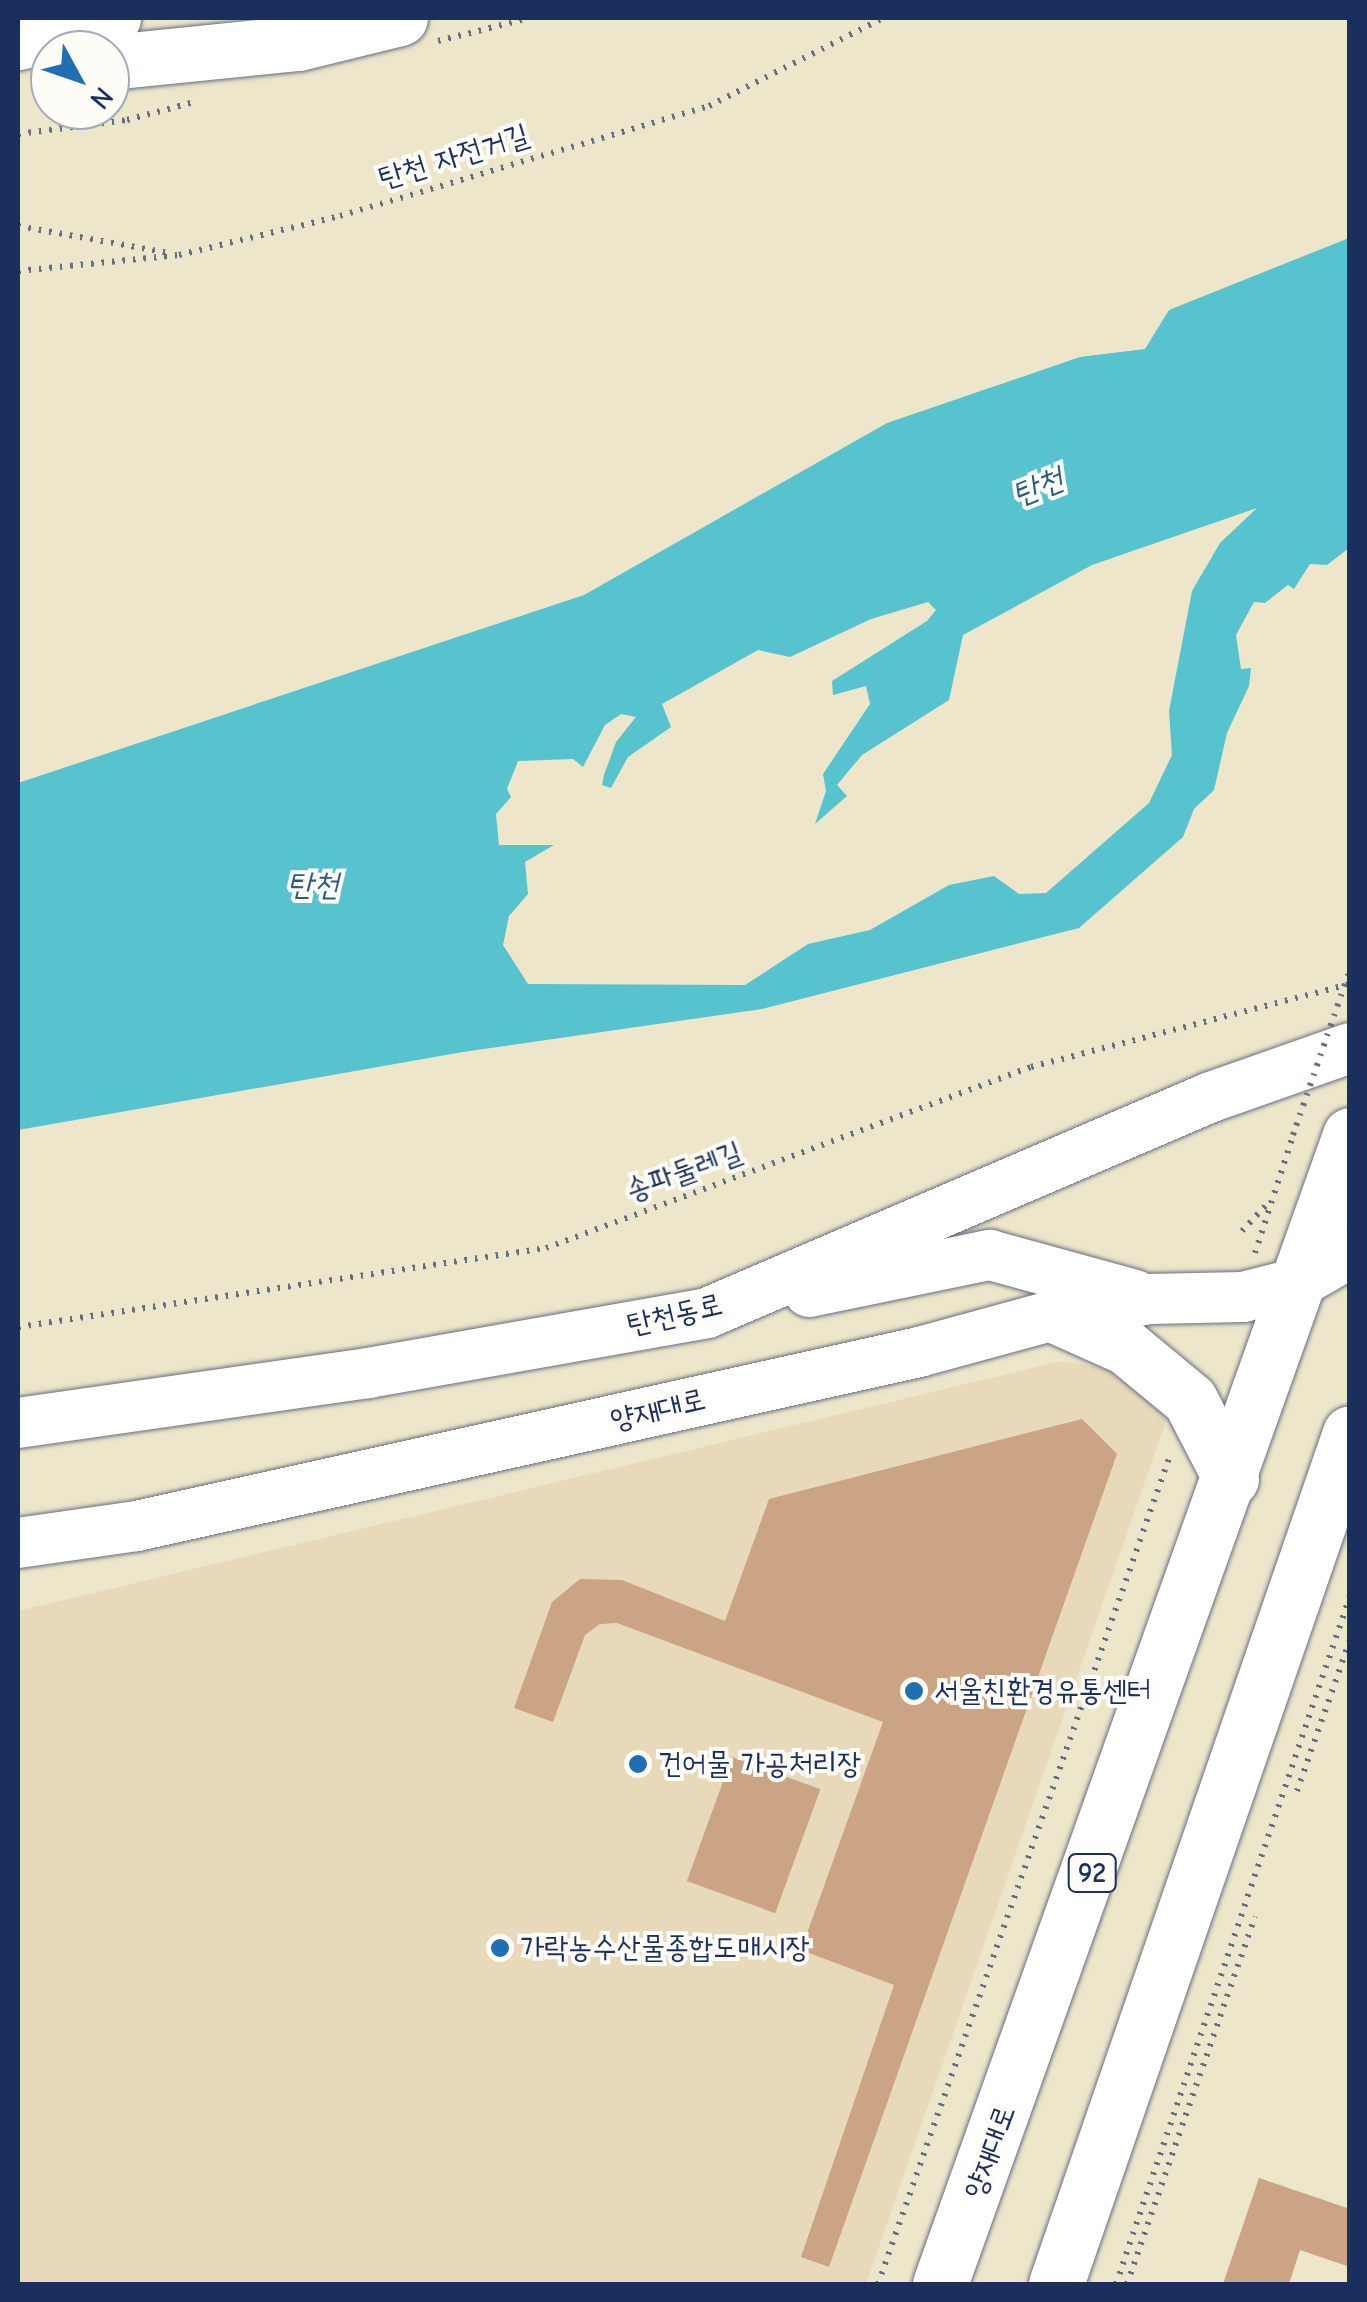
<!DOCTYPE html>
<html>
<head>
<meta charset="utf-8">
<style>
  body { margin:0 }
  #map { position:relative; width:1367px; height:2302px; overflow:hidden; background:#eee6ca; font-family:"Comic Neue","Poor Story",sans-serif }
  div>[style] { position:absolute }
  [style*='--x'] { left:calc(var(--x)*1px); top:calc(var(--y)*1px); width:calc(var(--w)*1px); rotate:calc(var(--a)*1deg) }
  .built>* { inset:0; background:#e8d9ba }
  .water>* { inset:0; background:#56c3ce }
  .building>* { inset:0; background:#caa485; transform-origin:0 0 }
  .path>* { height:6px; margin-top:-3px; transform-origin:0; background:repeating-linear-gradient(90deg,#656f84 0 2.5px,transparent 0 10.5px) }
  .roads { filter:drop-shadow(0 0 2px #656f84) drop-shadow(0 0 2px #656f84) }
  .minor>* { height:50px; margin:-25px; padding:0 25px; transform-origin:25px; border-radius:25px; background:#fff }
  .major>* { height:55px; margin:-27.5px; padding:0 27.5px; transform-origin:27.5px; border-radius:27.5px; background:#fff }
  .highway>* { height:55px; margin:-27.5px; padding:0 27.5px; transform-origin:27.5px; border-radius:27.5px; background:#fff }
  .path-bridge>* { height:6px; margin-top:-3px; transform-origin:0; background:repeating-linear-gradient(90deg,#656f84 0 2.5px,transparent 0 10.5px) }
  .dots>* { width:28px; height:28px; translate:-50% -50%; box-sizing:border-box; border:5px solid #fdfcf7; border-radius:50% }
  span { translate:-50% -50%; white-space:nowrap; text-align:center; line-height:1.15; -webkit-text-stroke:8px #fdfcf7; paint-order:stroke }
  .shield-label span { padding:2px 8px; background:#fdfcf7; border:2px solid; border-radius:8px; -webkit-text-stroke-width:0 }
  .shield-label { font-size:28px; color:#1b2f5e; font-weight:700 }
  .street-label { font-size:30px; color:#1b2f5e }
  .poi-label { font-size:30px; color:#1b2f5e }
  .left { translate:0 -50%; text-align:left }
  .water-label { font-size:32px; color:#2d5b80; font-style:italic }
  .frame { position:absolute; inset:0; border:20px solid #1b2f5e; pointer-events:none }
  .north { position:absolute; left:30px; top:30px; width:100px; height:100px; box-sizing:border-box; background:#fdfcf7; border:2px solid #a3aaba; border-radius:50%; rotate:130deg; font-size:28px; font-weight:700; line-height:40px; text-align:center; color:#1b2f5e }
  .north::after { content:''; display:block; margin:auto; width:35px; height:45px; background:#1f6fb2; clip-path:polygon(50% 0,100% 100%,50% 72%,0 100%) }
</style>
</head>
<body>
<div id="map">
  <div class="built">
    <i style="clip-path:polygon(1062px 1361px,1144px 1375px,1166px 1421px,866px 2284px,18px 2284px,18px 1611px)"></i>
  </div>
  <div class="water">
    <i style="clip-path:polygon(evenodd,1349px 238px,1349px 548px,1327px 565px,1310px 564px,1294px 589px,1288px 585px,1265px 603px,1254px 602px,1236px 635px,1241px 669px,1251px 668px,1249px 686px,1227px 733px,1214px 790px,1194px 809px,1183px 837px,1079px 928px,762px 1009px,463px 1052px,18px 1130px,18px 783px,584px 595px,887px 423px,1080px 357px,1145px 349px,1169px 310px,1349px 238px,1257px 508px,1220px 543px,1192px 591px,1169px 711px,1172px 755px,1149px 803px,1046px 893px,1019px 894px,994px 876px,949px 885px,870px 930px,808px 944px,745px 985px,528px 984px,503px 945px,509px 916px,528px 894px,525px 862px,554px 845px,499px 845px,496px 814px,511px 797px,507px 789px,518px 761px,573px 759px,583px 767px,605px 725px,621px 714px,636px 717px,616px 742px,604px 775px,602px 785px,611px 788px,628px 757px,671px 727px,662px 704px,758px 650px,790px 657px,871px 619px,928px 602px,936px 610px,927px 621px,832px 681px,833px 695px,866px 686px,870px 704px,823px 774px,826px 791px,815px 824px,847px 796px,837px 785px,862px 755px,949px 700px,963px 635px,1092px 565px,1257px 508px)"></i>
  </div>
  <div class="building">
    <i style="clip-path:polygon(1082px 1419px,1117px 1454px,829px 2267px,801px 2257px,894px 1985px,801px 1950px,883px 1722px,617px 1623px,600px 1624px,585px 1635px,553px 1722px,514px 1708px,552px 1602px,580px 1579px,622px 1580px,725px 1621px,769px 1499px)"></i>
    <i style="left:732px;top:1757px;width:94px;height:132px;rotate:20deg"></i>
    <i style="clip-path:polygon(1259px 2178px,1350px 2209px,1350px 2267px,1300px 2250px,1289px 2284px,1223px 2284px)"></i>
  </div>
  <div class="path">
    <i style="--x:438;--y:41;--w:94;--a:-14.2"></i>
    <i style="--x:18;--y:134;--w:110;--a:-7.3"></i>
    <i style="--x:127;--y:120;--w:73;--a:-15"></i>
    <i style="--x:18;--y:226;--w:153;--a:10.1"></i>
    <i style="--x:18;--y:271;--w:162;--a:-5.7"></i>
    <i style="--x:179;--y:255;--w:166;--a:-13.6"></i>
    <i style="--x:340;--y:216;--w:385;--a:-16.6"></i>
    <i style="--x:709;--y:106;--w:195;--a:-26.8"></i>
    <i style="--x:1242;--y:1231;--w:35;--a:-47"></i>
    <i style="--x:1255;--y:1253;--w:124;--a:-72.1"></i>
    <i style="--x:18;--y:1327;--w:534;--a:-8.51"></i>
    <i style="--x:546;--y:1248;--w:518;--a:-20.47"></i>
    <i style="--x:1031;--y:1067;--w:330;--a:-14.6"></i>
    <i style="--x:1297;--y:1791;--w:160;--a:-70.7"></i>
    <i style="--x:878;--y:2284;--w:876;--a:-70.59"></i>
    <i style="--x:1116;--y:2284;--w:727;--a:-71.22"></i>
    <i style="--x:1127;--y:2284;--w:389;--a:-70.8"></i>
  </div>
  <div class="roads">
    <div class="minor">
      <i style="--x:809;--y:1292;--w:185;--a:-11.6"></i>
      <i style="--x:990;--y:1255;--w:150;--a:15.4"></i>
      <i style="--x:18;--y:1423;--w:354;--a:-8.1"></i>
      <i style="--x:368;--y:1373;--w:344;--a:-10"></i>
      <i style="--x:707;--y:1313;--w:548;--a:-23.2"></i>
      <i style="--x:1211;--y:1097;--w:147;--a:-19.4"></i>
      <i style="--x:18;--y:1543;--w:120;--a:-8.1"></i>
      <i style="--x:137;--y:1526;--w:801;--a:-12.54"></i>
      <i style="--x:919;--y:1352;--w:140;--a:-15.3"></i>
      <i style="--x:1054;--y:1315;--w:97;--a:-9.5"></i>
      <i style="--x:1150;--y:1299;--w:93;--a:-1.2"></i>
      <i style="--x:1243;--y:1297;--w:57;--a:-14.3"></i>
      <i style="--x:1298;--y:1283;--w:60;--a:-30"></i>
    </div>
    <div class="major">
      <i style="--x:1054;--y:1315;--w:79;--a:24"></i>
      <i style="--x:1126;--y:1347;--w:83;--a:39.6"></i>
      <i style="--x:1190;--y:1400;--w:89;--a:62.6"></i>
      <i style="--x:940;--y:2284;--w:1220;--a:-70.36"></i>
      <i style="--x:1056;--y:2284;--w:900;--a:-70.94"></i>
    </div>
    <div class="highway">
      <i style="--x:18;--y:42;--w:98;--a:-14.2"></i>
      <i style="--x:110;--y:62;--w:189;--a:-5.8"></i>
      <i style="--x:298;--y:43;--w:105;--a:-13.8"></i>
    </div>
  </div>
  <div class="path-bridge">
    <i style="--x:1293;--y:1135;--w:176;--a:-71"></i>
  </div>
  <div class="dots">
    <i style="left:914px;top:1691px;background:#1f6fb2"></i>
    <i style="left:638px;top:1764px;background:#1f6fb2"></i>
    <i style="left:500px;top:1948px;background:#1f6fb2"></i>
  </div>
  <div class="shield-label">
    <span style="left:1092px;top:1873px">92</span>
  </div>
  <div class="street-label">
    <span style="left:454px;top:157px;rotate:-17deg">탄천 자전거길</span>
    <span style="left:684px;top:1172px;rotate:-20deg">송파둘레길</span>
    <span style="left:675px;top:1315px;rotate:-13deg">탄천동로</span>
    <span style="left:658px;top:1410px;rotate:-13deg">양재대로</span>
    <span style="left:990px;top:2152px;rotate:-70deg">양재대로</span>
  </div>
  <div class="poi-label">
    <span class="left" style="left:934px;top:1691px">서울친환경유통센터</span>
    <span class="left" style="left:658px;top:1764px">건어물 가공처리장</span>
    <span class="left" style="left:520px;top:1948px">가락농수산물종합도매시장</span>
  </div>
  <div class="water-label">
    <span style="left:1038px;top:487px;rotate:-22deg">탄천</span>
    <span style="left:313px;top:885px">탄천</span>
  </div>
  <div class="frame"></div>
  <div class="north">N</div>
</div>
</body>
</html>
